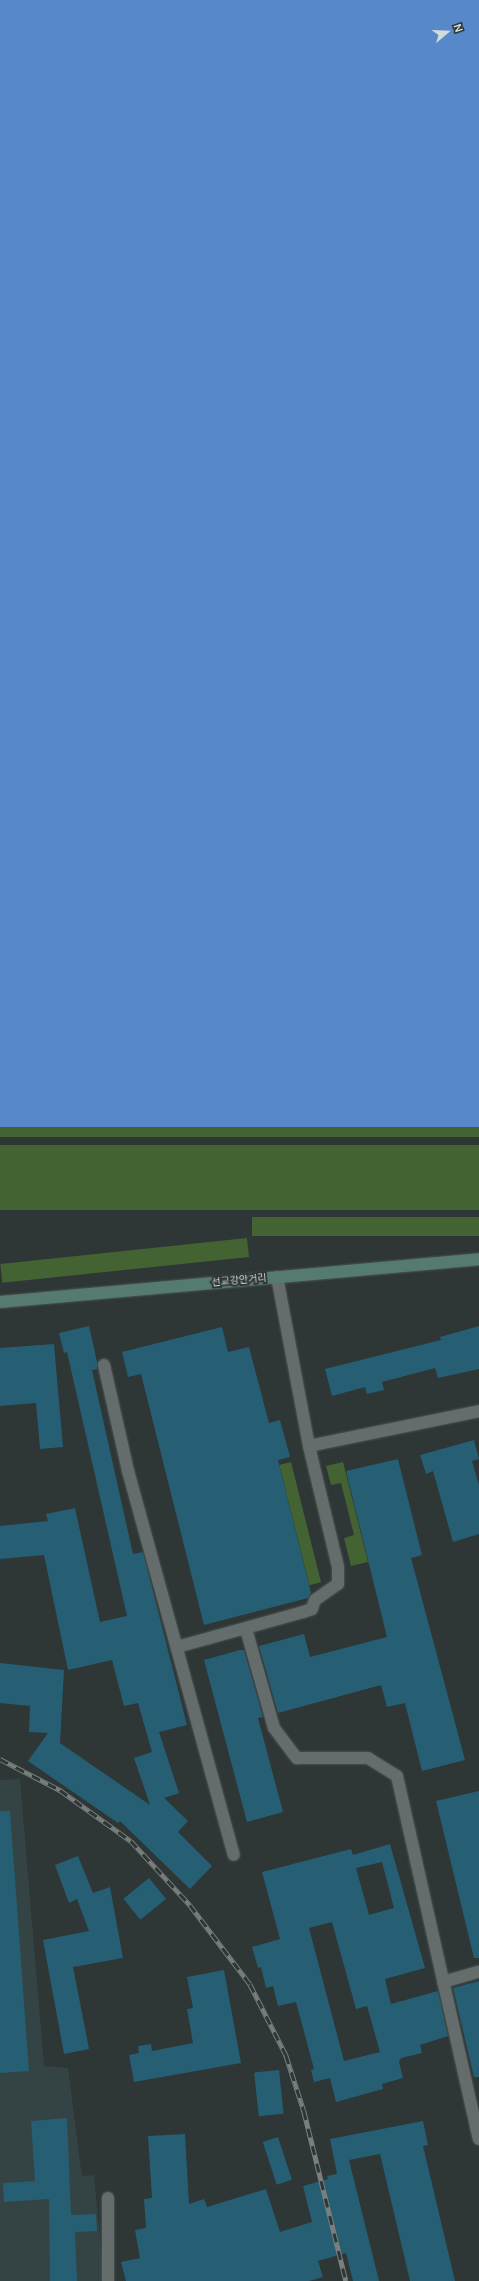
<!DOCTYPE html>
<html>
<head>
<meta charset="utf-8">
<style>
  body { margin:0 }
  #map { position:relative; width:479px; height:2281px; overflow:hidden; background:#2e3636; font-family:"DM Sans","Noto Sans KR",sans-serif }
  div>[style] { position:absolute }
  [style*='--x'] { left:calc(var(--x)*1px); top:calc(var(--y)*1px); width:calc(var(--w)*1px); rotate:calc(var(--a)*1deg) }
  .built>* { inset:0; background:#344343 }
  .green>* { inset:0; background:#436432; transform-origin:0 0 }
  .water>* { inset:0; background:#5789ca; transform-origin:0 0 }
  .building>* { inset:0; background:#265f74; transform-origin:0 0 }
  .roads { filter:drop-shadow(0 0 1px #4c5252) drop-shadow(0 0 1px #4c5252) }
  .minor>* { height:12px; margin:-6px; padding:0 6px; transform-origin:6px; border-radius:6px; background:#646c6c }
  .secondary>* { height:12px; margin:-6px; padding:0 6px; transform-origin:6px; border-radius:6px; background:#557a6f }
  .rail>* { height:4.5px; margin-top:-2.25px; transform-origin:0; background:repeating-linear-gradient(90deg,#2e3636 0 9px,#797f7f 0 18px); box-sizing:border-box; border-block:1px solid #797f7f }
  span { translate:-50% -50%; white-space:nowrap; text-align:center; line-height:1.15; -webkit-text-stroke:4px #2e3636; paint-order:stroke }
  .street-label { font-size:10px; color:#d4d9d9 }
  .north { position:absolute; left:427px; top:12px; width:40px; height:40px; -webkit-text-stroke:3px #2e3636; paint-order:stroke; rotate:71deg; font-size:11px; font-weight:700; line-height:16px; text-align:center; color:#d4d9d9 }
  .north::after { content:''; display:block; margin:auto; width:14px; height:18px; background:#d4d9d9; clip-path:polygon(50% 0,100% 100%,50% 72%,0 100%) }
</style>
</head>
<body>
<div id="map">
  <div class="built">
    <i style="clip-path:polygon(20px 1779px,44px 2066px,68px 2068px,82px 2176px,94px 2175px,103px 2271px,101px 2281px,0 2281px,0 1780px)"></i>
  </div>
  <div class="green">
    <i style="left:479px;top:1097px;width:40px;height:481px;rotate:90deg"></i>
    <i style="left:479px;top:1145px;width:65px;height:481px;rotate:90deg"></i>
    <i style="left:479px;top:1217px;width:19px;height:227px;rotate:90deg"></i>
    <i style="left:247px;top:1238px;width:19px;height:248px;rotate:84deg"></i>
    <i style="left:291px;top:1462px;width:124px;height:12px;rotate:76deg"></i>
    <i style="clip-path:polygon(343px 1462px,368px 1562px,351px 1566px,344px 1538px,354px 1535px,341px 1483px,331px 1485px,326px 1466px)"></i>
  </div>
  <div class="water">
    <i style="left:0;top:0;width:479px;height:1127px"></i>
  </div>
  <div class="building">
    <i style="clip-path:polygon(89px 1326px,97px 1362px,97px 1369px,92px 1370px,133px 1554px,143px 1552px,187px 1725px,159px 1732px,179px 1793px,164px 1798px,188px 1821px,178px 1832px,212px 1866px,190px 1889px,120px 1821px,118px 1823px,28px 1761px,48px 1733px,29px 1732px,30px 1706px,0 1703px,0 1663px,64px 1670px,60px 1743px,150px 1805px,134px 1758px,152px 1752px,138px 1703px,124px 1706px,112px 1660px,68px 1670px,44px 1555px,0 1559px,0 1526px,48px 1521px,46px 1514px,75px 1508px,100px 1622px,127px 1616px,67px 1352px,64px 1353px,59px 1333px)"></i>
    <i style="clip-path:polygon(479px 1326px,479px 1369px,438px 1378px,435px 1368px,382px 1382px,384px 1390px,367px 1394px,365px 1387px,332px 1396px,325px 1369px,441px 1340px,440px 1337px)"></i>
    <i style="clip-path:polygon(222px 1327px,228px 1352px,249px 1347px,269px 1423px,280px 1420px,290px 1457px,278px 1460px,311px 1593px,308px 1598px,204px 1625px,141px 1374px,128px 1377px,122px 1352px)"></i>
    <i style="clip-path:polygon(54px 1344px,63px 1447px,40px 1449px,36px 1403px,0 1406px,0 1348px)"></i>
    <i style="clip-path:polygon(474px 1440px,479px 1459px,472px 1461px,479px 1485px,479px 1534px,453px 1542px,433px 1471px,426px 1474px,420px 1455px)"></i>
    <i style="clip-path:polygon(398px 1459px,422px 1555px,411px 1558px,465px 1760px,422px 1771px,405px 1703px,387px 1707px,381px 1685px,278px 1713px,259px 1646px,304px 1634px,310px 1657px,387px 1637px,346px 1471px)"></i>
    <i style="clip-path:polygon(240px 1650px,244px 1650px,263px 1717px,258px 1718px,283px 1812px,247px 1822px,204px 1660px)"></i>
    <i style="clip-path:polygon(479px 1791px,479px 1958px,474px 1958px,436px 1801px)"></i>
    <i style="clip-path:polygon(0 1811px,10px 1811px,29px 2071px,0 2073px)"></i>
    <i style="clip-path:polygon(evenodd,390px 1844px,425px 1968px,385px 1979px,391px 2004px,438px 1991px,448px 2036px,420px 2045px,422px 2053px,401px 2058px,399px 2062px,403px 2078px,382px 2084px,383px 2089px,336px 2102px,330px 2078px,314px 2082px,311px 2070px,314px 2069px,296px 2002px,278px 2006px,273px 1986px,266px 1988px,261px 1967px,258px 1968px,252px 1947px,280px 1939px,262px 1872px,351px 1849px,353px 1855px,390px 1844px,382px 1862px,394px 1908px,369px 1915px,356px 1868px,382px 1862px,390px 1844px,332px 1922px,356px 2009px,367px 2006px,380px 2052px,344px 2061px,309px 1928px,332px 1922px)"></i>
    <i style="clip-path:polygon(78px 1856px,93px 1893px,110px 1887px,123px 1958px,73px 1967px,89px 2049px,64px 2054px,43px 1940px,89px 1931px,77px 1899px,69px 1903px,55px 1865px)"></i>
    <i style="left:149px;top:1878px;width:27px;height:33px;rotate:51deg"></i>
    <i style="clip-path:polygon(224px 1970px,241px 2063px,134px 2082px,129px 2055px,139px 2053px,138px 2046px,151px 2044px,152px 2051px,193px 2043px,187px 2009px,193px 2008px,187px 1977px)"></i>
    <i style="clip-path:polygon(479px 1981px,479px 2077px,474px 2077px,453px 1988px)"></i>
    <i style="left:279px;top:2070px;width:44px;height:25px;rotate:84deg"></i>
    <i style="clip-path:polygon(67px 2118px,71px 2215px,96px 2214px,97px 2231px,75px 2232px,77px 2281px,50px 2281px,49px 2199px,4px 2202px,3px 2183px,35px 2181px,31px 2121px)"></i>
    <i style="clip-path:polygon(423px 2121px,428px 2145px,423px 2146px,455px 2281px,410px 2281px,380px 2154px,349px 2160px,379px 2281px,353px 2281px,346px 2253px,318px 2261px,323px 2277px,309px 2281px,126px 2281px,121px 2262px,140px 2258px,135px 2230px,146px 2228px,144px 2199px,152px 2198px,148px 2136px,185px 2134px,189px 2204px,204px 2199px,207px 2207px,266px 2189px,280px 2232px,312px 2222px,303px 2186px,328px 2179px,327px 2176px,337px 2174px,330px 2139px)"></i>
    <i style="left:278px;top:2137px;width:45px;height:16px;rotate:72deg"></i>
  </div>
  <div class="roads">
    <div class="minor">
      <i style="--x:104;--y:1365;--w:109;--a:77.2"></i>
      <i style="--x:128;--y:1471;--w:398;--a:74.6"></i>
      <i style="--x:309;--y:1446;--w:174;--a:-11.6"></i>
      <i style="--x:246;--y:1629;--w:103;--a:74.2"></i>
      <i style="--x:274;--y:1728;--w:38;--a:53"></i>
      <i style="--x:297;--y:1758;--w:71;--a:0"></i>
      <i style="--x:368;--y:1758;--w:34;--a:32"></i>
      <i style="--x:397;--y:1776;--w:372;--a:77.3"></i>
      <i style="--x:177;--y:1647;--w:131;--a:-15.5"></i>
      <i style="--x:303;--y:1612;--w:9;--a:-18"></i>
      <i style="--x:312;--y:1609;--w:9;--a:-72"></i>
      <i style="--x:315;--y:1600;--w:28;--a:-35"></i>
      <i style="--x:338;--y:1584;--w:17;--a:-90"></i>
      <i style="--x:338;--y:1567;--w:124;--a:-103.5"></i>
      <i style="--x:309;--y:1446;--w:172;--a:-100.7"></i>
      <i style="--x:443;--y:1982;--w:37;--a:-16"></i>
      <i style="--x:108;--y:2198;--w:83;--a:90"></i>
    </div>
    <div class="secondary">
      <i style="--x:0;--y:1302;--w:481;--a:-5.1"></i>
    </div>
  </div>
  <div class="rail">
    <i style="--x:0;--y:1759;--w:68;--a:27.3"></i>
    <i style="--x:60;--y:1790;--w:87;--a:35.7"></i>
    <i style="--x:131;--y:1841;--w:87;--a:47.3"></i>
    <i style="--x:190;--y:1905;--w:99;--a:52.8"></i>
    <i style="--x:250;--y:1984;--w:80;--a:63.1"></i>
    <i style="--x:286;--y:2055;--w:59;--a:72.2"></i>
    <i style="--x:304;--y:2111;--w:175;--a:76.1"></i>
  </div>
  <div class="street-label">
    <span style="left:239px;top:1280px;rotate:-5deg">선교강안거리</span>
  </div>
  <div class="north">N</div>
</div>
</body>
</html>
